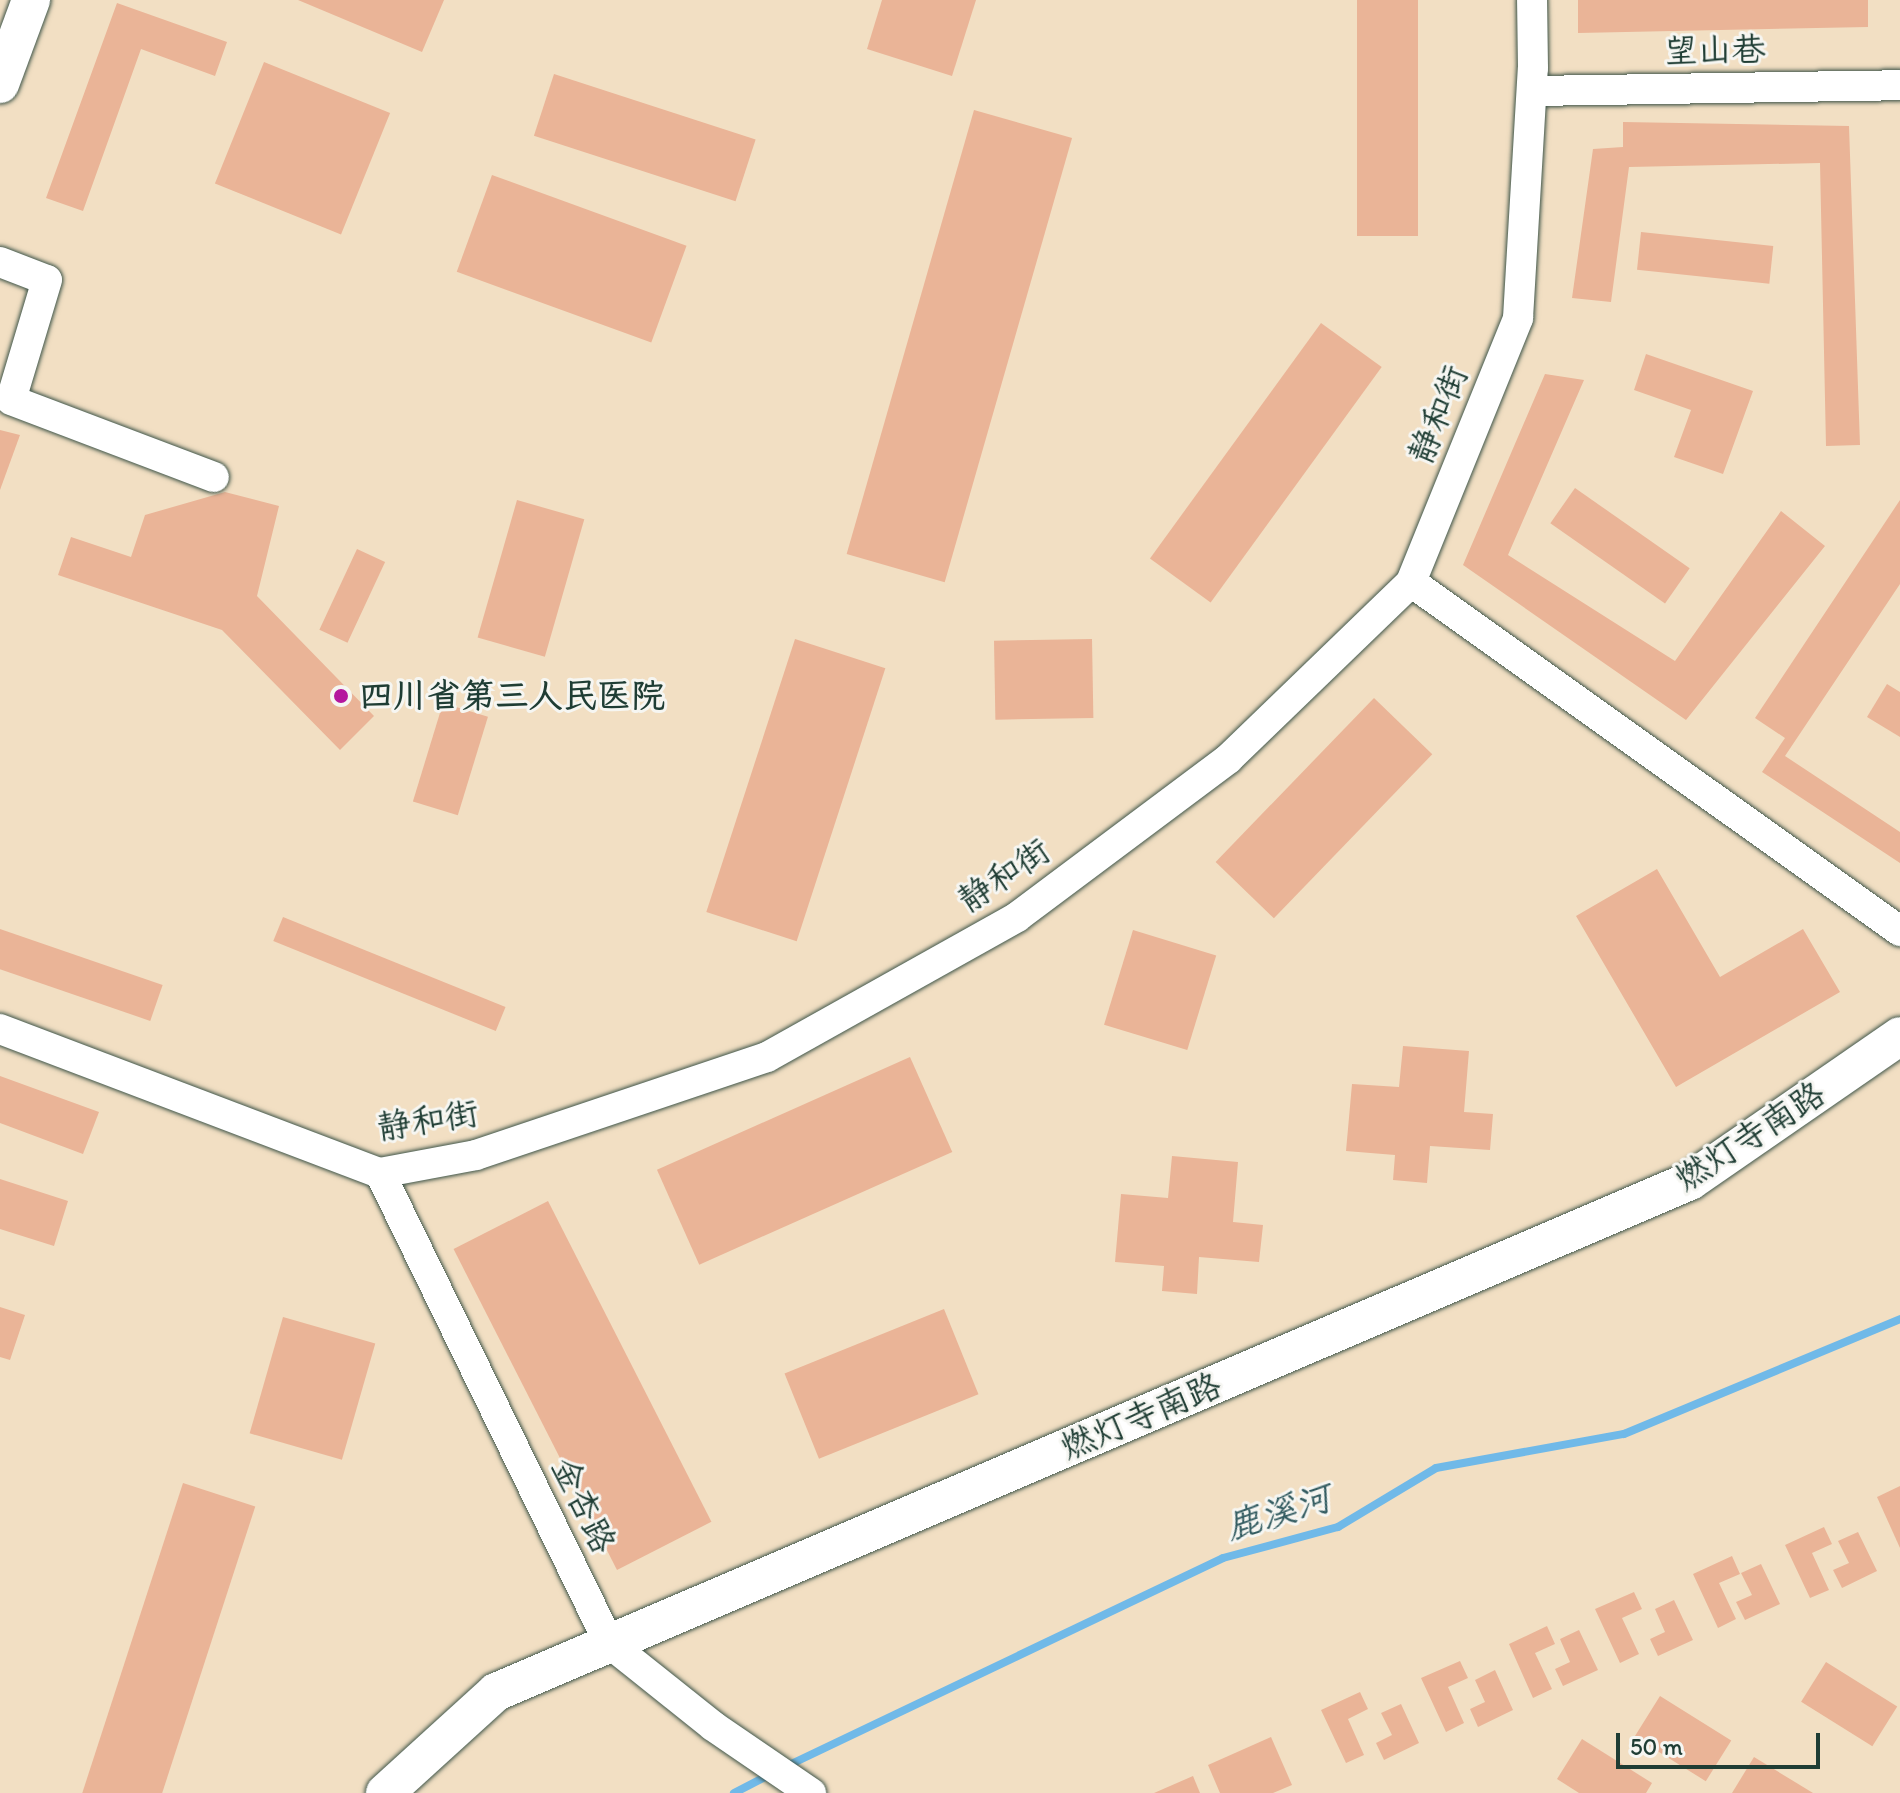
<!DOCTYPE html>
<html>
<head>
<meta charset="utf-8">
<style>
  body { margin:0 }
  #map { position:relative; width:1900px; height:1793px; overflow:hidden; background:#f2dfc3; font-family:Itim,"LXGW WenKai TC",sans-serif }
  div>[style] { position:absolute }
  [style*='--x'] { left:calc(var(--x)*1px); top:calc(var(--y)*1px); width:calc(var(--w)*1px); rotate:calc(var(--a)*1deg) }
  .stream>* { height:8px; margin:-4px; padding:0 4px; transform-origin:4px; border-radius:4px; background:#70b9e8 }
  .building>* { inset:0; background:#eab497; transform-origin:0 0 }
  .roads { filter:drop-shadow(0 0 2px #3f5549) drop-shadow(0 0 2px #3f5549) }
  .minor>* { height:30px; margin:-15px; padding:0 15px; transform-origin:15px; border-radius:15px; background:#fff }
  .tertiary>* { height:38px; margin:-19px; padding:0 19px; transform-origin:19px; border-radius:19px; background:#fff }
  .dots>* { width:22px; height:22px; translate:-50% -50%; box-sizing:border-box; border:4px solid #f6f6f2; border-radius:50% }
  span { translate:-50% -50%; white-space:nowrap; text-align:center; line-height:1.15; -webkit-text-stroke:6px #f6f6f2; paint-order:stroke }
  .street-label { font-size:34px; color:#1f3d34 }
  .poi-label { font-size:34px; color:#1f3d34; font-weight:700 }
  .left { translate:0 -50%; text-align:left }
  .water-label { font-size:36px; color:#335c61; font-style:italic }
  .scale { position:absolute; left:1616px; top:1733px; width:204px; height:36px; box-sizing:border-box; border:4px solid #1f3d34; border-top:0; padding-left:10px; font-size:24px; line-height:28px; white-space:nowrap; color:#1f3d34; -webkit-text-stroke:6px #f6f6f2; paint-order:stroke }
</style>
</head>
<body>
<div id="map">
  <div class="stream">
    <i style="--x:787;--y:1766;--w:483;--a:-25.5"></i>
    <i style="--x:1223;--y:1558;--w:119;--a:-15.1"></i>
    <i style="--x:1338;--y:1527;--w:114;--a:-31"></i>
    <i style="--x:1436;--y:1468;--w:191;--a:-10.3"></i>
    <i style="--x:1624;--y:1434;--w:299;--a:-22.6"></i>
    <i style="--x:734;--y:1793;--w:42;--a:-27.2"></i>
  </div>
  <div class="building">
    <i style="clip-path:polygon(298px 0,444px 0,422px 52px)"></i>
    <i style="clip-path:polygon(882px 0,976px 0,952px 76px,867px 49px)"></i>
    <i style="left:1357px;top:0;width:61px;height:236px"></i>
    <i style="clip-path:polygon(1578px 0,1868px 0,1868px 27px,1578px 33px)"></i>
    <i style="clip-path:polygon(117px 3px,227px 42px,215px 76px,141px 49px,83px 211px,46px 198px)"></i>
    <i style="left:264px;top:62px;width:136px;height:131px;rotate:22deg"></i>
    <i style="left:554px;top:74px;width:212px;height:65px;rotate:18deg"></i>
    <i style="left:974px;top:110px;width:102px;height:462px;rotate:16deg"></i>
    <i style="clip-path:polygon(1623px 122px,1849px 126px,1860px 445px,1826px 446px,1820px 163px,1629px 167px,1611px 302px,1572px 298px,1593px 149px,1623px 147px)"></i>
    <i style="left:492px;top:175px;width:207px;height:103px;rotate:20deg"></i>
    <i style="left:1641px;top:232px;width:133px;height:38px;rotate:6deg"></i>
    <i style="left:1321px;top:323px;width:75px;height:291px;rotate:36deg"></i>
    <i style="clip-path:polygon(1646px 354px,1753px 391px,1723px 474px,1674px 457px,1691px 410px,1634px 390px)"></i>
    <i style="clip-path:polygon(1545px 374px,1584px 380px,1508px 555px,1675px 661px,1781px 511px,1825px 546px,1686px 720px,1463px 565px)"></i>
    <i style="clip-path:polygon(0 430px,20px 435px,0 490px)"></i>
    <i style="left:1575px;top:488px;width:140px;height:43px;rotate:35deg"></i>
    <i style="clip-path:polygon(225px 492px,279px 506px,257px 596px,374px 716px,340px 750px,222px 630px,58px 575px,71px 537px,131px 557px,145px 515px)"></i>
    <i style="left:517px;top:500px;width:70px;height:143px;rotate:16deg"></i>
    <i style="clip-path:polygon(1900px 500px,1900px 584px,1785px 756px,1900px 832px,1900px 863px,1762px 772px,1785px 738px,1755px 718px)"></i>
    <i style="left:357px;top:549px;width:31px;height:89px;rotate:25deg"></i>
    <i style="left:795px;top:639px;width:95px;height:287px;rotate:18deg"></i>
    <i style="left:1092px;top:639px;width:79px;height:98px;rotate:89deg"></i>
    <i style="clip-path:polygon(1887px 684px,1900px 692px,1900px 737px,1867px 717px)"></i>
    <i style="left:1374px;top:698px;width:81px;height:228px;rotate:44deg"></i>
    <i style="left:443px;top:703px;width:47px;height:103px;rotate:17deg"></i>
    <i style="clip-path:polygon(1657px 869px,1720px 977px,1803px 929px,1840px 992px,1676px 1087px,1576px 916px)"></i>
    <i style="left:283px;top:917px;width:240px;height:26px;rotate:22deg"></i>
    <i style="left:0;top:929px;width:172px;height:38px;rotate:19deg"></i>
    <i style="left:1133px;top:930px;width:87px;height:99px;rotate:17deg"></i>
    <i style="clip-path:polygon(1403px 1046px,1469px 1051px,1464px 1112px,1493px 1114px,1490px 1150px,1430px 1146px,1427px 1183px,1393px 1180px,1395px 1155px,1346px 1151px,1352px 1084px,1399px 1087px)"></i>
    <i style="left:910px;top:1057px;width:104px;height:277px;rotate:66deg"></i>
    <i style="clip-path:polygon(0 1076px,99px 1112px,83px 1154px,0 1123px)"></i>
    <i style="clip-path:polygon(1172px 1156px,1238px 1162px,1233px 1222px,1263px 1225px,1259px 1262px,1199px 1257px,1197px 1294px,1162px 1291px,1164px 1266px,1115px 1262px,1121px 1194px,1168px 1198px)"></i>
    <i style="clip-path:polygon(0 1179px,68px 1201px,54px 1246px,0 1229px)"></i>
    <i style="left:548px;top:1201px;width:360px;height:106px;rotate:63deg"></i>
    <i style="clip-path:polygon(0 1307px,25px 1315px,10px 1360px,0 1357px)"></i>
    <i style="left:944px;top:1309px;width:92px;height:172px;rotate:68deg"></i>
    <i style="left:283px;top:1317px;width:96px;height:121px;rotate:16deg"></i>
    <i style="left:183px;top:1483px;width:76px;height:328px;rotate:18deg"></i>
    <i style="clip-path:polygon(1900px 1486px,1900px 1548px,1877px 1497px)"></i>
    <i style="clip-path:polygon(1824px 1527px,1832px 1544px,1812px 1553px,1829px 1590px,1810px 1598px,1785px 1545px)"></i>
    <i style="clip-path:polygon(1858px 1532px,1877px 1571px,1842px 1588px,1833px 1570px,1849px 1563px,1838px 1541px)"></i>
    <i style="clip-path:polygon(1732px 1556px,1740px 1574px,1719px 1583px,1736px 1619px,1718px 1628px,1693px 1574px)"></i>
    <i style="clip-path:polygon(1761px 1564px,1780px 1604px,1745px 1620px,1736px 1602px,1752px 1595px,1741px 1573px)"></i>
    <i style="clip-path:polygon(1634px 1592px,1642px 1609px,1622px 1618px,1639px 1654px,1620px 1663px,1595px 1609px)"></i>
    <i style="clip-path:polygon(1674px 1600px,1693px 1640px,1658px 1656px,1650px 1639px,1665px 1632px,1655px 1609px)"></i>
    <i style="clip-path:polygon(1547px 1626px,1555px 1644px,1535px 1653px,1552px 1689px,1533px 1698px,1509px 1644px)"></i>
    <i style="clip-path:polygon(1579px 1630px,1598px 1670px,1563px 1686px,1555px 1669px,1570px 1662px,1560px 1639px)"></i>
    <i style="clip-path:polygon(1460px 1661px,1468px 1678px,1448px 1687px,1464px 1723px,1446px 1732px,1421px 1678px)"></i>
    <i style="left:1826px;top:1662px;width:84px;height:47px;rotate:32deg"></i>
    <i style="clip-path:polygon(1495px 1670px,1513px 1710px,1478px 1727px,1470px 1709px,1485px 1702px,1475px 1680px)"></i>
    <i style="clip-path:polygon(1360px 1692px,1368px 1709px,1348px 1719px,1364px 1755px,1346px 1763px,1321px 1710px)"></i>
    <i style="left:1660px;top:1696px;width:84px;height:48px;rotate:32deg"></i>
    <i style="clip-path:polygon(1401px 1704px,1419px 1743px,1384px 1760px,1376px 1743px,1392px 1735px,1381px 1713px)"></i>
    <i style="clip-path:polygon(1271px 1737px,1292px 1785px,1273px 1793px,1220px 1793px,1208px 1765px)"></i>
    <i style="clip-path:polygon(1582px 1739px,1652px 1783px,1646px 1793px,1579px 1793px,1557px 1779px)"></i>
    <i style="clip-path:polygon(1754px 1757px,1813px 1793px,1732px 1793px)"></i>
    <i style="clip-path:polygon(1193px 1776px,1200px 1793px,1154px 1793px)"></i>
  </div>
  <div class="roads">
    <div class="minor">
      <i style="--x:1532;--y:91;--w:368;--a:-0.9"></i>
      <i style="--x:0;--y:262;--w:50;--a:21"></i>
      <i style="--x:47;--y:280;--w:125;--a:106.7"></i>
      <i style="--x:11;--y:400;--w:217;--a:20.8"></i>
      <i style="--x:1411;--y:582;--w:601;--a:35.52"></i>
      <i style="--x:0;--y:1029;--w:406;--a:20.8"></i>
      <i style="--x:380;--y:1173;--w:98;--a:-10.6"></i>
      <i style="--x:476;--y:1155;--w:307;--a:-18.6"></i>
      <i style="--x:767;--y:1057;--w:287;--a:-29.2"></i>
      <i style="--x:1017;--y:917;--w:264;--a:-36.8"></i>
      <i style="--x:1228;--y:759;--w:255;--a:-44"></i>
      <i style="--x:1411;--y:582;--w:285;--a:-67.9"></i>
      <i style="--x:1518;--y:318;--w:250;--a:-86.6"></i>
      <i style="--x:1533;--y:68;--w:68;--a:-90.8"></i>
      <i style="--x:380;--y:1173;--w:523;--a:64.02"></i>
      <i style="--x:609;--y:1643;--w:133;--a:38.6"></i>
      <i style="--x:713;--y:1726;--w:119;--a:34.4"></i>
    </div>
    <div class="tertiary">
      <i style="--x:0;--y:84;--w:90;--a:-69.7"></i>
      <i style="--x:385;--y:1793;--w:150;--a:-42.3"></i>
      <i style="--x:496;--y:1692;--w:1299;--a:-23.17"></i>
      <i style="--x:1690;--y:1181;--w:255;--a:-34.6"></i>
    </div>
  </div>
  <div class="dots">
    <i style="left:341px;top:696px;background:#b5179e"></i>
  </div>
  <div class="street-label">
    <span style="left:1715px;top:50px;rotate:-1deg">望山巷</span>
    <span style="left:1438px;top:414px;rotate:-68deg">静和街</span>
    <span style="left:1004px;top:875px;rotate:-34deg">静和街</span>
    <span style="left:428px;top:1120px;rotate:-9deg">静和街</span>
    <span style="left:1750px;top:1136px;rotate:-33deg">燃灯寺南路</span>
    <span style="left:1141px;top:1416px;rotate:-23deg">燃灯寺南路</span>
    <span style="left:584px;top:1505px;rotate:64deg">金杏路</span>
  </div>
  <div class="poi-label">
    <span class="left" style="left:359px;top:696px">四川省第三人民医院</span>
  </div>
  <div class="water-label">
    <span style="left:1278px;top:1512px;rotate:-17deg">鹿溪河</span>
  </div>
  <div class="scale">50 m</div>
</div>
</body>
</html>
